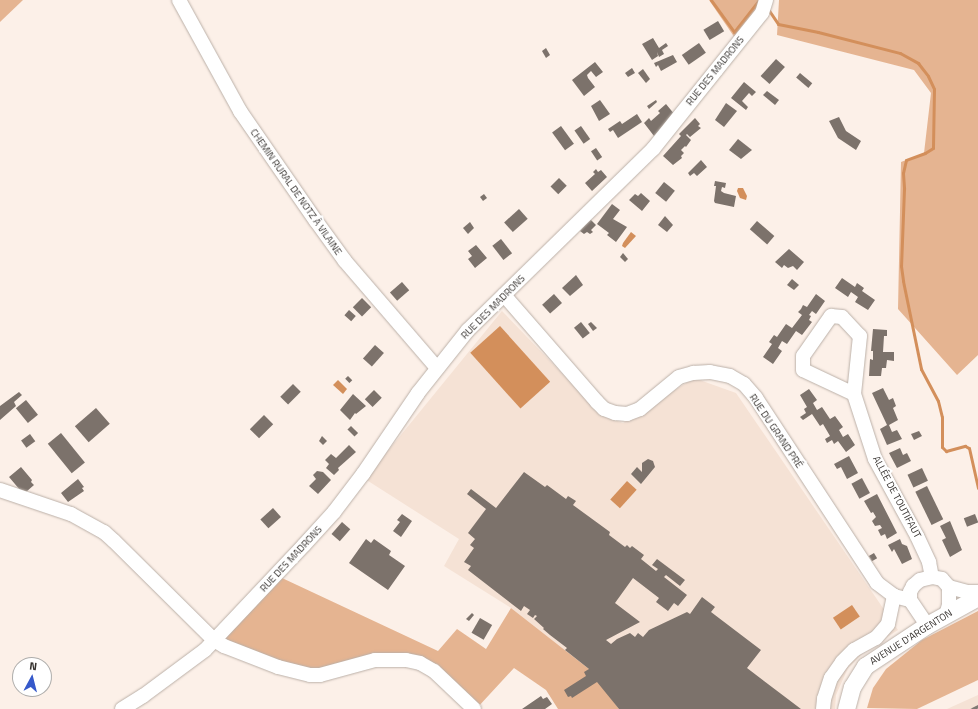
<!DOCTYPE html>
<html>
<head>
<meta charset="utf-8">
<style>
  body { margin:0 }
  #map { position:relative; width:978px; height:709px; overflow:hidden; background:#fcf0e8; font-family:"Titillium Web",sans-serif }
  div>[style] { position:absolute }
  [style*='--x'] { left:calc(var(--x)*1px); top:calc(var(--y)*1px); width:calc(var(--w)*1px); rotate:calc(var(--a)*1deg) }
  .built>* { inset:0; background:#f5e2d5 }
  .green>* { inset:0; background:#e5b491 }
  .water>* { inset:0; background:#d38f5b; transform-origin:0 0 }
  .stream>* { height:3px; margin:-1.5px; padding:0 1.5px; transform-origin:1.5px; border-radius:1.5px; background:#d38f5b }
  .building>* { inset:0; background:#7c726b; transform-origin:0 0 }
  .roads { filter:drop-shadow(0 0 1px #bbb0a8) drop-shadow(0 0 1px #bbb0a8) }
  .minor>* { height:14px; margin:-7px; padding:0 7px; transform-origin:7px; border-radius:7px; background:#fff }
  .major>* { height:17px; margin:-8.5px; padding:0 8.5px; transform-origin:8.5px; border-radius:8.5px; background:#fff }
  .rail>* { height:3px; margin:-1.5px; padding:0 1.5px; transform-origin:1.5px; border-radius:1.5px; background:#807974 }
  span { translate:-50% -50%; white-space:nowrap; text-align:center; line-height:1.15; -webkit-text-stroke:4px #fff; paint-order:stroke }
  .street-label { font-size:10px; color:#35312e }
  .north { position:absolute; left:12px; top:657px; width:40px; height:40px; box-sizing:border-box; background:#fff; border:1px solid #aeadab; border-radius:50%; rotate:7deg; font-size:11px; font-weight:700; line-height:16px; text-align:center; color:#35312e }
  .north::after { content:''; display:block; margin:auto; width:14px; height:18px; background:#3659ca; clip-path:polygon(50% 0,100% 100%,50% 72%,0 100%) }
</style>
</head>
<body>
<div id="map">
  <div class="built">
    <i style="clip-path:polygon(502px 311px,603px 416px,623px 423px,694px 378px,736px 393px,898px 630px,864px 652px,848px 668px,836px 695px,835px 709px,619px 709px,589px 669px,511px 608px,444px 566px,459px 539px,365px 479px)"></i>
    <i style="clip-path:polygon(978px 695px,978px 709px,947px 709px)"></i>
  </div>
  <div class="green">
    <i style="clip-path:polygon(0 0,23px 0,0 22px)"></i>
    <i style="clip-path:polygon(709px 0,762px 0,760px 7px,735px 38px)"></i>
    <i style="clip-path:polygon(779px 0,978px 0,978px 355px,957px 375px,898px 309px,901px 162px,924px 153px,931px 93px,914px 70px,777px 35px)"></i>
    <i style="clip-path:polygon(282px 578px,438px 651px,457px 629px,486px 649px,511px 608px,589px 669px,619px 709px,558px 709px,546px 690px,514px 668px,477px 708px,422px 661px,307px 672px,227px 643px,224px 638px)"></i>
    <i style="clip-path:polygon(978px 611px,978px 680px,917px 709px,867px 708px,873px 688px,886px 669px,922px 640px)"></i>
  </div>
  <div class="water">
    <i style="clip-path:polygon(738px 188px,743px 188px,747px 196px,746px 200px,740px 198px,737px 191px)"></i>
    <i style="clip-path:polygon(631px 232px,636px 236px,625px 248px,622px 246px,623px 243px)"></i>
    <i style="left:500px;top:326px;width:75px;height:40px;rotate:48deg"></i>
    <i style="clip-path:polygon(338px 380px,347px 389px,343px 394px,333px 385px)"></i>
    <i style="left:627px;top:481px;width:13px;height:25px;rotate:42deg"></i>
    <i style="left:852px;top:605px;width:14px;height:23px;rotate:56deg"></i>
  </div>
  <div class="stream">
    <i style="--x:711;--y:0;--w:39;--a:54"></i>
    <i style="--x:734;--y:32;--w:41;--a:-52"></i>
    <i style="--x:768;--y:9;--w:18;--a:56"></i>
    <i style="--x:778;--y:24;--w:41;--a:11.3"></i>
    <i style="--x:818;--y:32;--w:85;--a:14.4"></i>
    <i style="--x:900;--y:53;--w:21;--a:29"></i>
    <i style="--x:918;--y:63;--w:16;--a:52"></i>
    <i style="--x:928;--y:76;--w:14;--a:65"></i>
    <i style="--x:934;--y:89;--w:59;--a:91"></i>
    <i style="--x:933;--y:148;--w:9;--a:148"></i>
    <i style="--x:925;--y:153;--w:20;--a:160"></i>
    <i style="--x:906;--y:160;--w:13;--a:103"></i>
    <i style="--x:903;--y:173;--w:16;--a:86"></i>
    <i style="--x:904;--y:189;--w:77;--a:92.2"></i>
    <i style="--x:901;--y:266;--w:15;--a:82"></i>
    <i style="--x:903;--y:281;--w:90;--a:78.4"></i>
    <i style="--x:921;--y:369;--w:36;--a:62"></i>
    <i style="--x:938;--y:401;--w:16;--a:76"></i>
    <i style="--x:942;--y:417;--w:30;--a:90"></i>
    <i style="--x:942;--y:447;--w:6;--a:45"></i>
    <i style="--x:946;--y:451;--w:20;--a:-15"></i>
    <i style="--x:965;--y:446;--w:4;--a:27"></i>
    <i style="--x:969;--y:448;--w:41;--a:77.3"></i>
  </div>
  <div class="building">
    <i style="left:718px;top:21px;width:12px;height:17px;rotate:59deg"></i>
    <i style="clip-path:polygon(653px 38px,659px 48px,666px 43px,668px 46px,662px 50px,664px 54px,659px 57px,657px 52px,658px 56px,652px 60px,642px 44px)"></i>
    <i style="left:699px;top:43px;width:12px;height:21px;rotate:55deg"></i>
    <i style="clip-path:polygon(546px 48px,550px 55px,546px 58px,542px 51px)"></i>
    <i style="clip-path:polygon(673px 55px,677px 62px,661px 71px,658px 65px,656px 67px,654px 63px)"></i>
    <i style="left:776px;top:59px;width:12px;height:23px;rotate:42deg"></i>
    <i style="clip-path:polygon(595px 62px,603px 72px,596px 77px,591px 71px,587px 75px,588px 78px,595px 87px,584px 96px,572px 80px)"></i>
    <i style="clip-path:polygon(632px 68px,635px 73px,628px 77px,625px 73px)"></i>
    <i style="clip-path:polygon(643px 69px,650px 79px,646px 83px,638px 73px)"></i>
    <i style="left:800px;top:73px;width:16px;height:6px;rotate:40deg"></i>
    <i style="clip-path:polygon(744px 82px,756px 92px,752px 96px,749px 93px,742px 101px,748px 107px,746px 110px,731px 98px)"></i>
    <i style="clip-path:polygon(767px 91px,779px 100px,775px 105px,763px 95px)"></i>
    <i style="clip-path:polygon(600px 100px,610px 114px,599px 121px,591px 106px)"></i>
    <i style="clip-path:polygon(656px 100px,657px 102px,649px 109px,647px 106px)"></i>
    <i style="clip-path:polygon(726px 103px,737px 111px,724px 127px,715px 120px)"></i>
    <i style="clip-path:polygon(666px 104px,675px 115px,654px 136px,644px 123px,649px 118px,651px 121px,660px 113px,658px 111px)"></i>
    <i style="clip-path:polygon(637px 114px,642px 122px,618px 138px,613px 130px,610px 132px,608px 129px,620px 121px,622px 124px)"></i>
    <i style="clip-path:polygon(839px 117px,846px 131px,861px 141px,856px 150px,838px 138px,829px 121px)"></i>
    <i style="clip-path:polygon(695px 118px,700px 124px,698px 126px,701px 128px,690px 137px,687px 134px,686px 135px,691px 140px,686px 147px,685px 146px,681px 150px,684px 153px,681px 156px,682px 158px,673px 165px,663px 156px,681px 136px,679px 134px)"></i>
    <i style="left:561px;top:126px;width:22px;height:11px;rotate:54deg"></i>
    <i style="left:581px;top:126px;width:16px;height:8px;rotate:55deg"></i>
    <i style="clip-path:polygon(738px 139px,752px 150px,741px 159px,729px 150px)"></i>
    <i style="left:596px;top:148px;width:11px;height:6px;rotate:56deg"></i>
    <i style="clip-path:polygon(701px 160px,707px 167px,697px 176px,694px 173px,690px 176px,688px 173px)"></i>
    <i style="clip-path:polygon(596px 169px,598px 172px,601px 170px,607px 177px,592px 191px,585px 183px,595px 174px,593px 172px)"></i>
    <i style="left:559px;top:178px;width:11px;height:12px;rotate:45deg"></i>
    <i style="clip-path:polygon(715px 181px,726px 183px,725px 188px,722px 187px,721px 191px,724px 193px,736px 196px,734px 207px,715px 203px,714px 201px,716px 186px,714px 186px)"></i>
    <i style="left:664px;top:182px;width:14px;height:14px;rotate:39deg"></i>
    <i style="clip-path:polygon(641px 193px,650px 201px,642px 211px,629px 200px,635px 194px,638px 196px)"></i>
    <i style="left:484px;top:194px;width:5px;height:5px;rotate:53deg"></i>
    <i style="clip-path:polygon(612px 204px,620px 210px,613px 219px,627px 227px,616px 242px,607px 235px,609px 233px,597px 224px)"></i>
    <i style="left:519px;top:209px;width:13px;height:20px;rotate:48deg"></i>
    <i style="clip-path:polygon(665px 216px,673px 225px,667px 232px,658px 225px)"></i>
    <i style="clip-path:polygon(590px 219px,596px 225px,591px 230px,593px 232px,590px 234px,587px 232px,584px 234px,580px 231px)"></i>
    <i style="left:757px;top:221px;width:23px;height:11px;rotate:41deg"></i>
    <i style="clip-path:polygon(470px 222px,474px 228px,468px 234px,463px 228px)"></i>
    <i style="left:501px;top:239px;width:18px;height:11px;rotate:52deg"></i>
    <i style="clip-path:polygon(476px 245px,487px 258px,475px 268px,468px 259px,472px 256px,468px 251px)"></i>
    <i style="clip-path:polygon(789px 249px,804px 262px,797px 270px,793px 266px,788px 268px,784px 265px,782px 268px,775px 262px)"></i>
    <i style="clip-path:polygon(623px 253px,628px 259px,625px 262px,620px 257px)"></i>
    <i style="clip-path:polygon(576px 275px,583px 285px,570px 296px,562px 288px)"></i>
    <i style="clip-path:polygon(842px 278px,855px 287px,857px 283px,864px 288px,862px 291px,875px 300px,868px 310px,855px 302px,858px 297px,851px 292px,848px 297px,835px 288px)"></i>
    <i style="clip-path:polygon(792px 279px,799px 285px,794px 290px,787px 285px)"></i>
    <i style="left:402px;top:282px;width:11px;height:16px;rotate:49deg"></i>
    <i style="left:554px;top:294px;width:12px;height:16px;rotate:48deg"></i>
    <i style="clip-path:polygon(816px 294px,825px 301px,816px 314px,812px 311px,809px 315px,811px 316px,809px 320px,812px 322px,802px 335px,796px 331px,787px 344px,782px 341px,778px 348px,782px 351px,773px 364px,763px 357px,772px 344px,769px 342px,774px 335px,777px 337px,786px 324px,792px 328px,802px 315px,798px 312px,801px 309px,803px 305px,807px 307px)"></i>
    <i style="left:362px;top:298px;width:13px;height:13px;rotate:45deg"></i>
    <i style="left:349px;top:310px;width:9px;height:7px;rotate:41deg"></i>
    <i style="left:581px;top:322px;width:14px;height:9px;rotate:51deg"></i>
    <i style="clip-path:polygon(591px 322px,597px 328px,593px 331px,588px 324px)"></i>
    <i style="clip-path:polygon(873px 329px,887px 330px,887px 336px,884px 336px,883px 352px,894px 352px,894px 361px,887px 360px,886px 368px,882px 368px,881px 376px,869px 376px,870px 359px,873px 360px,873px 351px,871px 351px)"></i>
    <i style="left:375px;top:345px;width:12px;height:18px;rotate:42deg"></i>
    <i style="left:348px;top:376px;width:6px;height:4px;rotate:45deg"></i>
    <i style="left:293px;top:384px;width:11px;height:18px;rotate:45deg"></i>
    <i style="clip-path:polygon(883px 388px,889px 400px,893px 398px,896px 406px,893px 408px,898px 420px,889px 425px,892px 432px,897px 430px,902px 439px,887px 445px,880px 429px,887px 425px,872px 393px)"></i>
    <i style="clip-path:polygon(809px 389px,817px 400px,813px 403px,817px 410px,822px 407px,830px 419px,835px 416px,843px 427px,839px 430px,843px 437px,848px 434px,855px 445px,846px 452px,838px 441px,834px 444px,832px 440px,827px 443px,825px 439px,830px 436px,823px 424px,820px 426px,812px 414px,803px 420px,800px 417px,806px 413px,804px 409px,807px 407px,800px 395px)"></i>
    <i style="left:374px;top:390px;width:11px;height:13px;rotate:45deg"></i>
    <i style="clip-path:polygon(19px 392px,22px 395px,14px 402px,16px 406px,0 420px,0 406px)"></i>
    <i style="clip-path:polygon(353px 394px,366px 406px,356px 414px,355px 413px,350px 420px,340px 410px)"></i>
    <i style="left:26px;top:400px;width:19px;height:13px;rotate:51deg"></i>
    <i style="left:96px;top:408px;width:21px;height:28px;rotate:49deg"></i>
    <i style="left:264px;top:415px;width:13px;height:20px;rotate:45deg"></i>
    <i style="left:351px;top:426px;width:10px;height:5px;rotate:45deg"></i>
    <i style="clip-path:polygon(919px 431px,922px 436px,914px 440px,911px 434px)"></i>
    <i style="left:61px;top:433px;width:38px;height:17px;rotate:51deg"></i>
    <i style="left:30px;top:434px;width:9px;height:11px;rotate:54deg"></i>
    <i style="clip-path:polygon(322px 436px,327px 441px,323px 445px,319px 441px)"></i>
    <i style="clip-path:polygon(349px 445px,356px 452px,338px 468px,339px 470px,334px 475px,326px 468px,329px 464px,325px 460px,331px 454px,336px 458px)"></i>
    <i style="clip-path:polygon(900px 448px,903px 455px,907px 453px,911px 461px,897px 468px,889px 453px)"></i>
    <i style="clip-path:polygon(849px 456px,858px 473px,847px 479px,841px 467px,837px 469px,834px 464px)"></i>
    <i style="clip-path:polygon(648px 459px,653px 461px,655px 467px,641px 484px,631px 474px,637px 467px,642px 472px,642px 463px)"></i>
    <i style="clip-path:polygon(21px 467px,32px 480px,31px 482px,34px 485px,26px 492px,20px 490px,9px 477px)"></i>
    <i style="left:922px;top:468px;width:14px;height:16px;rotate:65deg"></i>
    <i style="clip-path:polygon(317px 471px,323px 472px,331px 480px,318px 494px,309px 486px,316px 479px,313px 475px)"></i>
    <i style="clip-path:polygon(524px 472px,545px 487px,547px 485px,566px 499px,568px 496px,576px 501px,573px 505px,610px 532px,609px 535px,625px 547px,627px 545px,630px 548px,632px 546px,644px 555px,641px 559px,656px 571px,658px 569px,652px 565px,657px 559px,685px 580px,680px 586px,666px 575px,664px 577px,687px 595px,678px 606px,674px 603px,668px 611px,656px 602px,659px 598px,633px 578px,615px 603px,640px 622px,606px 640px,611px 644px,617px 639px,630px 633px,635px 637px,638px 633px,643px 637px,649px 630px,687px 612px,690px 614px,702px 597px,715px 607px,711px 612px,761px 650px,747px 668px,801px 709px,619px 709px,597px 682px,572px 698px,571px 696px,568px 697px,564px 690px,586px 676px,584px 672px,589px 669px,565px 650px,567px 648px,550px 635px,543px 629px,544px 628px,534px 619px,537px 616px,535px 615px,533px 618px,527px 614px,530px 610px,524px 606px,521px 611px,468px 570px,471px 566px,464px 562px,474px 548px,470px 545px,475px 539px,468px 533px,486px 509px,467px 494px,471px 489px,496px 508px)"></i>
    <i style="left:862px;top:478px;width:17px;height:12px;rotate:62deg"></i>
    <i style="clip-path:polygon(78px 479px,84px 487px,82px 488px,84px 491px,68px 502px,61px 493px)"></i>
    <i style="left:927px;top:486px;width:37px;height:13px;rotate:64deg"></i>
    <i style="clip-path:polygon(877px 494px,897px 533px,887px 539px,885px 534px,881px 536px,878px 530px,882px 528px,880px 525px,875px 526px,872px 521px,876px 517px,873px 512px,871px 513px,864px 501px)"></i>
    <i style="left:273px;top:508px;width:12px;height:17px;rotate:48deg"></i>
    <i style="clip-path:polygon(402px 514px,412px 521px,401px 537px,393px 531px,400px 522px,397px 520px)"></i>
    <i style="left:975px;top:514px;width:9px;height:12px;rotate:69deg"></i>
    <i style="clip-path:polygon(950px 521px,962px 550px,950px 557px,942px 540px,946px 538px,940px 526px)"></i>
    <i style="left:342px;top:522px;width:11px;height:16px;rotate:41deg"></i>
    <i style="clip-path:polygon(366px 539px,371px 543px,374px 539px,391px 551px,389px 555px,405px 566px,388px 590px,349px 563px)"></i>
    <i style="clip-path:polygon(900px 539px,902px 544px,907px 546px,912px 559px,902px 564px,894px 549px,892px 552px,888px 545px)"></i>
    <i style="left:874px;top:553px;width:6px;height:6px;rotate:59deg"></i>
    <i style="clip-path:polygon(472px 613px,474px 615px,469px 621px,466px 619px)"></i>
    <i style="left:480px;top:618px;width:14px;height:17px;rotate:30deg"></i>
    <i style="clip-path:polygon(541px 696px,543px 699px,547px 697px,552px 704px,545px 709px,522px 709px)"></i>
  </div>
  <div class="roads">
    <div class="minor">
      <i style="--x:179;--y:0;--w:127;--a:61.2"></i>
      <i style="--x:240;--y:111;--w:134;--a:55.4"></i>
      <i style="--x:316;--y:221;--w:49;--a:54.1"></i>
      <i style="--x:345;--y:261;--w:141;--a:49.3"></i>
      <i style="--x:504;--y:295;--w:142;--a:49"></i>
      <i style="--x:597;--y:402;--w:10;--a:45"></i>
      <i style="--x:604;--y:409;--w:12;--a:20"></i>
      <i style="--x:615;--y:413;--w:12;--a:5"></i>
      <i style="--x:627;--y:414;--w:14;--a:-21"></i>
      <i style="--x:640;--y:409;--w:50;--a:-39.4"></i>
      <i style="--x:679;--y:377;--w:15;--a:-16"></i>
      <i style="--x:693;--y:373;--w:17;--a:-3"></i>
      <i style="--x:710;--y:372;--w:20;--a:11"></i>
      <i style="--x:730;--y:376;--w:16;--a:30"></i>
      <i style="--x:744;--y:384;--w:18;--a:49"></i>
      <i style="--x:756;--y:398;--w:221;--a:56.8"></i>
      <i style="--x:877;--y:583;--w:21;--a:37"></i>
      <i style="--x:894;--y:596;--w:16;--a:14"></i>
      <i style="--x:854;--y:394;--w:56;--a:-154.8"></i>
      <i style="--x:803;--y:370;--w:14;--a:-90"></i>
      <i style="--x:803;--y:356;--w:49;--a:-55"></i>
      <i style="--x:831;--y:316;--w:11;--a:5"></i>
      <i style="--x:842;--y:317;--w:26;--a:47"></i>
      <i style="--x:860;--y:336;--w:58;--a:95.9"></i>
      <i style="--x:854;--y:394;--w:68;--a:72.1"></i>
      <i style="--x:875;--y:459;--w:88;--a:61.4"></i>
      <i style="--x:917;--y:536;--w:29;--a:65"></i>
      <i style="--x:929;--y:562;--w:15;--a:79"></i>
      <i style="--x:0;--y:490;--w:75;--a:18.7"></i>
      <i style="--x:71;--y:514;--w:38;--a:29"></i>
      <i style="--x:104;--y:532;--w:13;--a:42"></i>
      <i style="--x:114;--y:541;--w:141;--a:44.7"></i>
      <i style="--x:214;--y:640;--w:12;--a:31"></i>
      <i style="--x:224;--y:646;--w:58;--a:21.3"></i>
      <i style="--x:278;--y:667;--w:33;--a:14"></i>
      <i style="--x:310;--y:675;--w:10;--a:0"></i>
      <i style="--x:320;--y:675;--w:57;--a:-15.3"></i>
      <i style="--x:375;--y:660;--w:31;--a:0"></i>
      <i style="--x:406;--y:660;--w:14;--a:12"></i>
      <i style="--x:420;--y:663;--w:16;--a:30"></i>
      <i style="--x:434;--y:671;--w:55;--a:43.5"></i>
      <i style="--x:949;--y:587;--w:20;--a:15"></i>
      <i style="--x:968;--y:592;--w:10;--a:0"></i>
      <i style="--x:927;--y:625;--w:30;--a:-124"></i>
      <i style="--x:910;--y:600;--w:8;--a:-90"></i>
      <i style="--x:910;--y:592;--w:7;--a:-63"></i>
      <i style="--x:913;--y:586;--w:9;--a:-41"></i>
      <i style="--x:920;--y:580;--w:12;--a:-14"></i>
      <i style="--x:932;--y:577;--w:10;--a:11"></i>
      <i style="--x:942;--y:579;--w:11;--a:49"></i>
      <i style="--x:949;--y:587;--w:18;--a:90"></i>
      <i style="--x:949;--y:605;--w:10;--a:107"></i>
      <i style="--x:122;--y:709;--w:25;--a:-32"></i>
      <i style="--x:143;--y:696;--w:77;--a:-36.6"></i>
      <i style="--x:205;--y:650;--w:144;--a:-46.7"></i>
      <i style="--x:304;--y:545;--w:45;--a:-47.7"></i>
      <i style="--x:334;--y:512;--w:48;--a:-52.7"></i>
      <i style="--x:363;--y:474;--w:98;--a:-55.8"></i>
      <i style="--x:418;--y:393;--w:80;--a:-51.6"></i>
      <i style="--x:468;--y:330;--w:259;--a:-44.4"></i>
      <i style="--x:653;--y:149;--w:174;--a:-51.3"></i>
      <i style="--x:762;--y:13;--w:14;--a:-73"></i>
      <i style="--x:823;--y:709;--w:10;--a:-84"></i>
      <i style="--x:824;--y:699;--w:22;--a:-72"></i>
      <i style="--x:831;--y:678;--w:19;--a:-55"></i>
      <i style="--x:842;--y:662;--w:17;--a:-45"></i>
      <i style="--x:854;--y:650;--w:25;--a:-29"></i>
      <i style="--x:876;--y:638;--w:18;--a:-49"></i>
      <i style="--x:888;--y:624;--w:29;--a:-78"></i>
    </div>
    <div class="major">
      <i style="--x:846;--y:709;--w:23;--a:-75"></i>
      <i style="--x:852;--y:687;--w:25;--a:-58"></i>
      <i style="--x:865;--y:666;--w:74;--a:-33.5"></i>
      <i style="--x:927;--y:625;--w:58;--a:-28.8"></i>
    </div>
  </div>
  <div class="rail">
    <i style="--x:972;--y:709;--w:7;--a:-27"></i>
  </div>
  <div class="street-label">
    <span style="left:715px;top:71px;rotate:-51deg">RUE DES MADRONS</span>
    <span style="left:296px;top:192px;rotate:55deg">CHEMIN RURAL DE NOTZ À VILAINE</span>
    <span style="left:493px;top:307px;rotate:-45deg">RUE DES MADRONS</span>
    <span style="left:776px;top:431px;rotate:56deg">RUE DU GRAND PRÉ</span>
    <span style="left:897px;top:497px;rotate:62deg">ALLÉE DE TOUTIFAUT</span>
    <span style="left:291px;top:559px;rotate:-47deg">RUE DES MADRONS</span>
    <span style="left:911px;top:637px;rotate:-32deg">AVENUE D'ARGENTON</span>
  </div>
  <div class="north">N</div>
</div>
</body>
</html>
